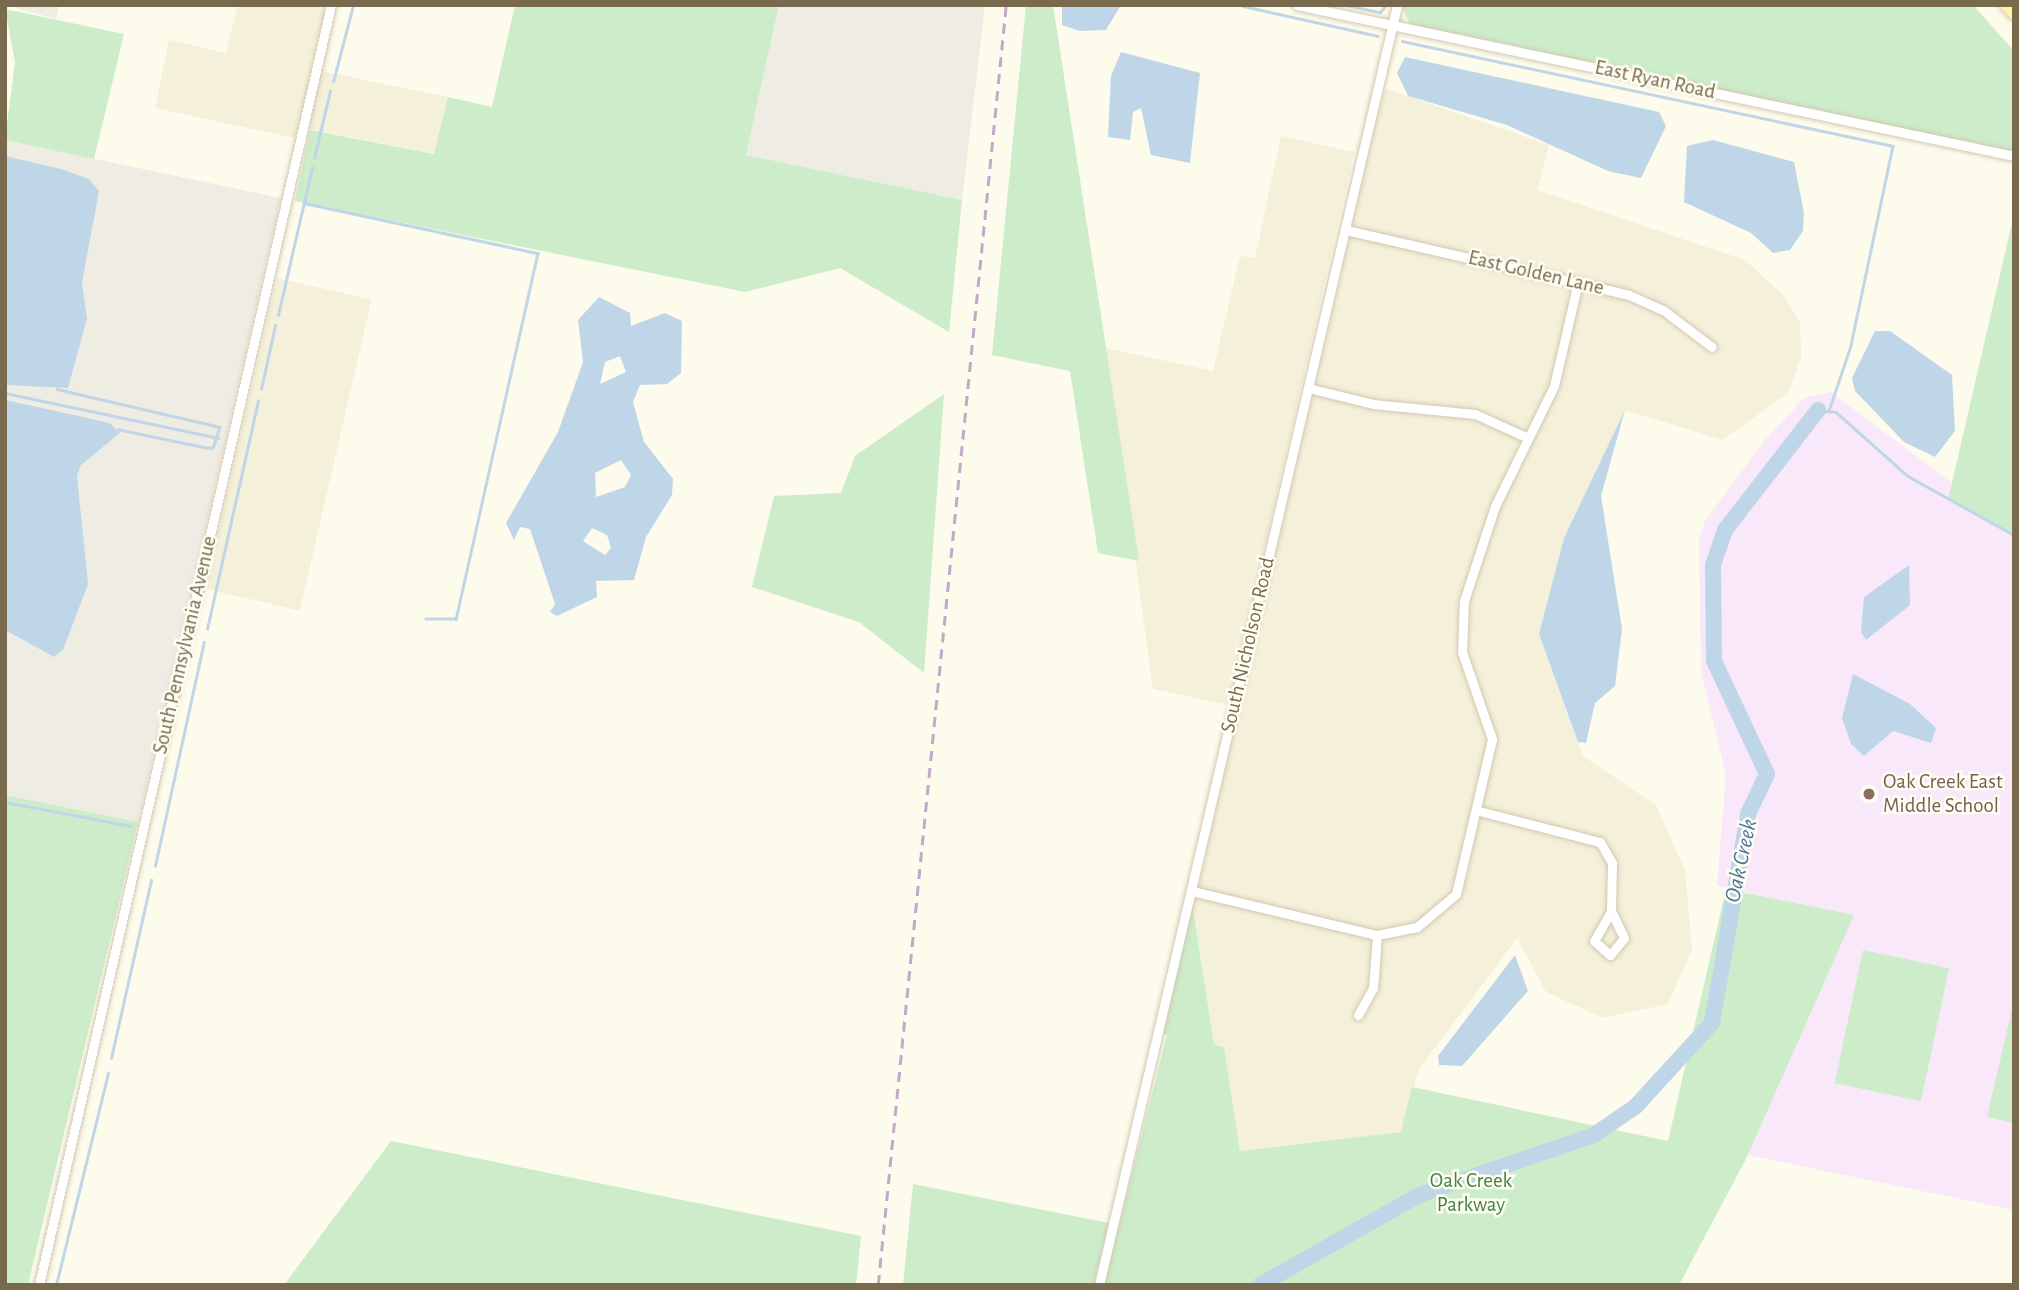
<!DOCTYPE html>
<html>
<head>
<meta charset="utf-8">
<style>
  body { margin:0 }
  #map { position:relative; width:2019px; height:1290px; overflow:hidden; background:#fdfbec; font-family:"Alegreya Sans",sans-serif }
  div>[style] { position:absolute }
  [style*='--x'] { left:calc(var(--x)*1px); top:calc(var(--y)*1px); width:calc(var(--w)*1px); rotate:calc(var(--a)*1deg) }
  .residential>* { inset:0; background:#f5f0da; transform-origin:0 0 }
  .industrial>* { inset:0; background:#efece4 }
  .education>* { inset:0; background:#f9e8fa }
  .green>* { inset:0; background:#cdecc9; transform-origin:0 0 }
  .water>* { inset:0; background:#bfd6e8 }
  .stream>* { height:2.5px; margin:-1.25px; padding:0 1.25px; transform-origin:1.25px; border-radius:1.25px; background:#bfd6e8 }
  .river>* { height:16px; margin:-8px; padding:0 8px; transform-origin:8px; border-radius:8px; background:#bfd6e8 }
  .roads { filter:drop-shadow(0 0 2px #d1c8b0) drop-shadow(0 0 2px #d1c8b0) }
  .minor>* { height:9px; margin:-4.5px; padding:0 4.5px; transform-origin:4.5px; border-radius:4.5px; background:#fff }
  .major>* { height:10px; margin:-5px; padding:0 5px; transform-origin:5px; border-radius:5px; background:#fbf5a5 }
  .rail>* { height:2.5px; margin-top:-1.25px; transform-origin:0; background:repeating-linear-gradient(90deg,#c4a8c9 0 10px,transparent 0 17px) }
  .dots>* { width:19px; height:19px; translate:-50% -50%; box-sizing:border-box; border:4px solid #fffef3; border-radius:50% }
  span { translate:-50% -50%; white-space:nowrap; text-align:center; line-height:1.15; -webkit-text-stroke:5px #fffef3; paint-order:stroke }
  .street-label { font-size:21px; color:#7a6a4d }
  .education-label { font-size:21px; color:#785e54 }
  .left { translate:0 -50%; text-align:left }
  .park-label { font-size:21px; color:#448044 }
  .water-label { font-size:23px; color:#4c779c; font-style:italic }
  .frame { position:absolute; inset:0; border:7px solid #7a6a4d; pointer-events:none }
</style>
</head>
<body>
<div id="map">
  <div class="residential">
    <i style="clip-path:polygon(238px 5px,326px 5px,311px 69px,448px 97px,435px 154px,298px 127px,295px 138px,155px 108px,169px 40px,226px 53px)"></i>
    <i style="clip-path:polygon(1384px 88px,1549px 145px,1537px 190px,1745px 260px,1783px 295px,1800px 322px,1801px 357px,1788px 393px,1723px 440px,1625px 410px,1539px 634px,1583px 756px,1656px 805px,1685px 870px,1692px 949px,1668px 1004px,1603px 1018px,1546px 992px,1517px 938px,1419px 1069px,1401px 1132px,1240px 1151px,1224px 1047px,1214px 1045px,1193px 908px)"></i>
    <i style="clip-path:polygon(1281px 136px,1354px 152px,1229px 705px,1153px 689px,1106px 348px,1213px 371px,1240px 256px,1255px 258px)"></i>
    <i style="left:277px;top:278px;width:97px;height:319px;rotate:13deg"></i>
  </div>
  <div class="industrial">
    <i style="clip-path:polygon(5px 5px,59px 5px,56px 19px)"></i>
    <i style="clip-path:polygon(779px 5px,985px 5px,962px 200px,746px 155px)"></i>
    <i style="clip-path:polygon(5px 140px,281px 198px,138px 822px,5px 795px)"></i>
  </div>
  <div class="education">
    <i style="clip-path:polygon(1831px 392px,1952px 483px,1948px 501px,2014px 536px,2014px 1210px,1748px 1155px,1853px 916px,1717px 886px,1726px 774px,1701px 673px,1699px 541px,1705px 521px,1766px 439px,1804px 398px)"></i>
  </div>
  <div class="green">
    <i style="clip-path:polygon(515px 5px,779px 5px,746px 155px,962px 200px,949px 332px,840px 268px,745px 292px,295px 201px,310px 130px,434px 154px,448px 97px,492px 107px)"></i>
    <i style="clip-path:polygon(1026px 5px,1053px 5px,1139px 561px,1098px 553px,1070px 371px,992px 355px)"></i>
    <i style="clip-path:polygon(1401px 5px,1973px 5px,2014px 51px,2014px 152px,1410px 24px)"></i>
    <i style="clip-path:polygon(5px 9px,124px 34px,94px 159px,5px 140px,15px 62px)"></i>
    <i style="clip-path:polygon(2014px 214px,2014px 536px,2013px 536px,1948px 500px)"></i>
    <i style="clip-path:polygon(944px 394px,924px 673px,859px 622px,752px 587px,774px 496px,841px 493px,855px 456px)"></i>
    <i style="clip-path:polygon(5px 795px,138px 822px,28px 1285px,5px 1285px)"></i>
    <i style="clip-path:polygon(1726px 889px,1854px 915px,1747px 1157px,1679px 1285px,1104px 1285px,1167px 1035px,1158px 1033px,1187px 907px,1193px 908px,1214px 1045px,1224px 1047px,1240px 1151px,1401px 1132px,1412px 1087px,1668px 1141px)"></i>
    <i style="left:1863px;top:950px;width:88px;height:136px;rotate:12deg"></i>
    <i style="clip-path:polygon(2014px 1000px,2014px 1123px,1987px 1117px)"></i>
    <i style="clip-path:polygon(391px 1141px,861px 1236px,856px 1285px,284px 1285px)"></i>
    <i style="clip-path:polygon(913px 1184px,1109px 1223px,1094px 1285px,903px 1285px)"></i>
  </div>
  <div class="water">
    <i style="clip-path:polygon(1062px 5px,1121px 5px,1106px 30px,1080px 31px,1062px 25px)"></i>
    <i style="clip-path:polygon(1121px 52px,1200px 73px,1190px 163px,1151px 155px,1141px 108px,1133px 112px,1130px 140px,1108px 137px,1111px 76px)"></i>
    <i style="clip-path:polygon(1405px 57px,1659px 112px,1666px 126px,1641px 178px,1608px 171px,1507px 125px,1408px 96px,1397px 73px)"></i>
    <i style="clip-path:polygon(1713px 140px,1794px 162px,1804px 213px,1803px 231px,1790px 250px,1773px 253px,1751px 233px,1684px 202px,1687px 146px)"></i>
    <i style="clip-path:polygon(5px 156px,61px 169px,89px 179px,99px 191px,82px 283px,87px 319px,68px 388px,5px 385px)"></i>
    <i style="clip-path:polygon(evenodd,599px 297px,630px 313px,631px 326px,665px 313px,682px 321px,681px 373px,667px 384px,640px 385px,633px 402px,644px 442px,673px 479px,672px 495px,646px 537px,634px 580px,596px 581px,597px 597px,557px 616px,550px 612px,555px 604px,530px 529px,520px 527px,514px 540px,506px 523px,558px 432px,583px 362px,578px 320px,599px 297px,620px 356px,626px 372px,600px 384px,605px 362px,620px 356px,599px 297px,621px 460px,631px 475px,625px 487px,596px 497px,595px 473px,621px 460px,599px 297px,592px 528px,607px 535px,611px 548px,605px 555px,583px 541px,592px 528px)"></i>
    <i style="clip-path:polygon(1875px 331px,1890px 331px,1952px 375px,1955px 431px,1935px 457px,1904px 442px,1855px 391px,1852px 378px)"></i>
    <i style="clip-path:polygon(5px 400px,110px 423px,120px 433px,81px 465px,77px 476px,88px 584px,63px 650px,54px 657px,5px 630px)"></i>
    <i style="clip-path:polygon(1625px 410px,1601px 496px,1622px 629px,1615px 686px,1595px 703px,1586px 743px,1578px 742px,1539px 634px,1564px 538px)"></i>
    <i style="clip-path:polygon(1909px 565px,1910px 605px,1866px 640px,1861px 632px,1864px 597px)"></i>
    <i style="clip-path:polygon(1853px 674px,1910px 704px,1936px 728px,1931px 743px,1893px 731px,1864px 756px,1851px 744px,1842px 718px)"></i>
    <i style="clip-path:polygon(1515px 955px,1528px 991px,1462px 1066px,1439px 1065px,1438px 1056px)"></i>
  </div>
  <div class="stream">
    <i style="--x:1346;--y:5;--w:35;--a:12"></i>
    <i style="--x:1380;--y:12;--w:9;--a:-49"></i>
    <i style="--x:1243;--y:6;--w:138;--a:12.5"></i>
    <i style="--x:1402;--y:41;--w:502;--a:12.07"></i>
    <i style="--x:1893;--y:146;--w:204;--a:101.9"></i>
    <i style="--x:1851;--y:346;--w:69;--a:108.7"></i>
    <i style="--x:333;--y:82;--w:80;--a:-75.4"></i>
    <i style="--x:314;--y:158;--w:69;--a:-76.6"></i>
    <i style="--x:304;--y:203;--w:239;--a:12.1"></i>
    <i style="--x:538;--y:253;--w:375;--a:102.6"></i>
    <i style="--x:456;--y:619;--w:30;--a:180"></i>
    <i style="--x:278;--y:315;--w:151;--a:-77"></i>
    <i style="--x:57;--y:389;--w:167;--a:13.1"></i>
    <i style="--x:220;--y:427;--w:22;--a:108"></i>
    <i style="--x:213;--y:448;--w:7;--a:180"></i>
    <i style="--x:206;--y:448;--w:89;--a:-168.3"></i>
    <i style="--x:261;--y:389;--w:65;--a:-77.5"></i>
    <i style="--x:5;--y:393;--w:218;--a:11.9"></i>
    <i style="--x:1818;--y:410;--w:18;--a:6"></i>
    <i style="--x:1836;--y:412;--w:96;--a:41.6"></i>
    <i style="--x:1908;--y:476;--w:121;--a:29.1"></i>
    <i style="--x:207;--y:629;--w:234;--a:-77.4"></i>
    <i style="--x:5;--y:802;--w:128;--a:10.8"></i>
    <i style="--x:155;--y:866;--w:229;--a:-77.7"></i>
    <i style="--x:111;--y:1058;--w:182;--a:-77.3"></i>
    <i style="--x:56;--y:1285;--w:218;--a:-76.2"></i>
  </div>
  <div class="river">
    <i style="--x:1260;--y:1285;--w:183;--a:-29.5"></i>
    <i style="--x:1419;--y:1195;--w:185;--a:-18.9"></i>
    <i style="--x:1594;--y:1135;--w:51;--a:-34.6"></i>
    <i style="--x:1636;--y:1106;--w:113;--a:-47.5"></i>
    <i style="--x:1712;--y:1023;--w:212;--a:-80.2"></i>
    <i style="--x:1748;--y:814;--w:44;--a:-64.6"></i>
    <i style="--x:1767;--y:774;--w:125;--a:-115.1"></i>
    <i style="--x:1714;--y:661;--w:96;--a:-90.6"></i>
    <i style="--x:1713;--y:565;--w:37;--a:-71"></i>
    <i style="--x:1725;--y:530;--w:152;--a:-52.2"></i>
  </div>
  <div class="roads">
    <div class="minor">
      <i style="--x:1297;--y:5;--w:733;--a:11.89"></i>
      <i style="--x:1346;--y:230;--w:290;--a:12.9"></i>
      <i style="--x:1629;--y:295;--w:37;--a:24"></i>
      <i style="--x:1663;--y:310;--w:61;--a:37.1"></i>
      <i style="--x:1308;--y:388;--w:67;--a:13.8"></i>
      <i style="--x:1373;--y:404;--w:102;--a:5.6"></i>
      <i style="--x:1475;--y:414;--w:58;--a:24.4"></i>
      <i style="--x:1479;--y:811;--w:125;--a:14.4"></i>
      <i style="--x:1600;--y:842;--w:24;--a:60"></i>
      <i style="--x:1612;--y:863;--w:48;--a:91.2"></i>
      <i style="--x:1611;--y:911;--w:30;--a:64"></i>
      <i style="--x:1624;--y:938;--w:22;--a:129"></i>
      <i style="--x:1610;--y:955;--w:21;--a:-139"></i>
      <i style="--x:1594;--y:941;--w:34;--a:-60"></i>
      <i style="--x:1192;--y:891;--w:190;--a:13.4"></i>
      <i style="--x:1377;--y:935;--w:41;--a:-11.3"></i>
      <i style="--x:1417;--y:927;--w:51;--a:-40.2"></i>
      <i style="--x:1456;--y:894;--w:159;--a:-76.9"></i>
      <i style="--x:1492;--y:739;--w:92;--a:-109"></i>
      <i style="--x:1462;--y:652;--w:51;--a:-87.8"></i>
      <i style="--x:1464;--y:601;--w:100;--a:-71.9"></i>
      <i style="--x:1495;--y:506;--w:134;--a:-63.8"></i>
      <i style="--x:1554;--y:386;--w:107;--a:-77"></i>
      <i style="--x:1358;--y:1015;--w:31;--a:-61"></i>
      <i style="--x:1373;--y:988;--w:53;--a:-85.7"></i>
      <i style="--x:39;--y:1285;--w:1313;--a:-77.15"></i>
      <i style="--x:1099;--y:1285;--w:1314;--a:-76.89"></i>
    </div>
    <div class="major">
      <i style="--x:2005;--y:5;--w:13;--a:48"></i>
    </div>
  </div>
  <div class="rail">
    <i style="--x:878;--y:1285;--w:1286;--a:-84.29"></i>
  </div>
  <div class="dots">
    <i style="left:1869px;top:794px;background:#8d6e63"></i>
  </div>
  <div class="street-label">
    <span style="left:1655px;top:80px;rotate:12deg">East Ryan Road</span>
    <span style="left:1536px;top:273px;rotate:13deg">East Golden Lane</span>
    <span style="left:185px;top:645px;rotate:-77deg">South Pennsylvania Avenue</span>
    <span style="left:1248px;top:645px;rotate:-77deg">South Nicholson Road</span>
  </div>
  <div class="education-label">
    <span class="left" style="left:1883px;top:794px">Oak Creek East<br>Middle School</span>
  </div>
  <div class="park-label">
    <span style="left:1471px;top:1193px">Oak Creek<br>Parkway</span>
  </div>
  <div class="water-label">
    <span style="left:1742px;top:861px;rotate:-78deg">Oak Creek</span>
  </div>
  <div class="frame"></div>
</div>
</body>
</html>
